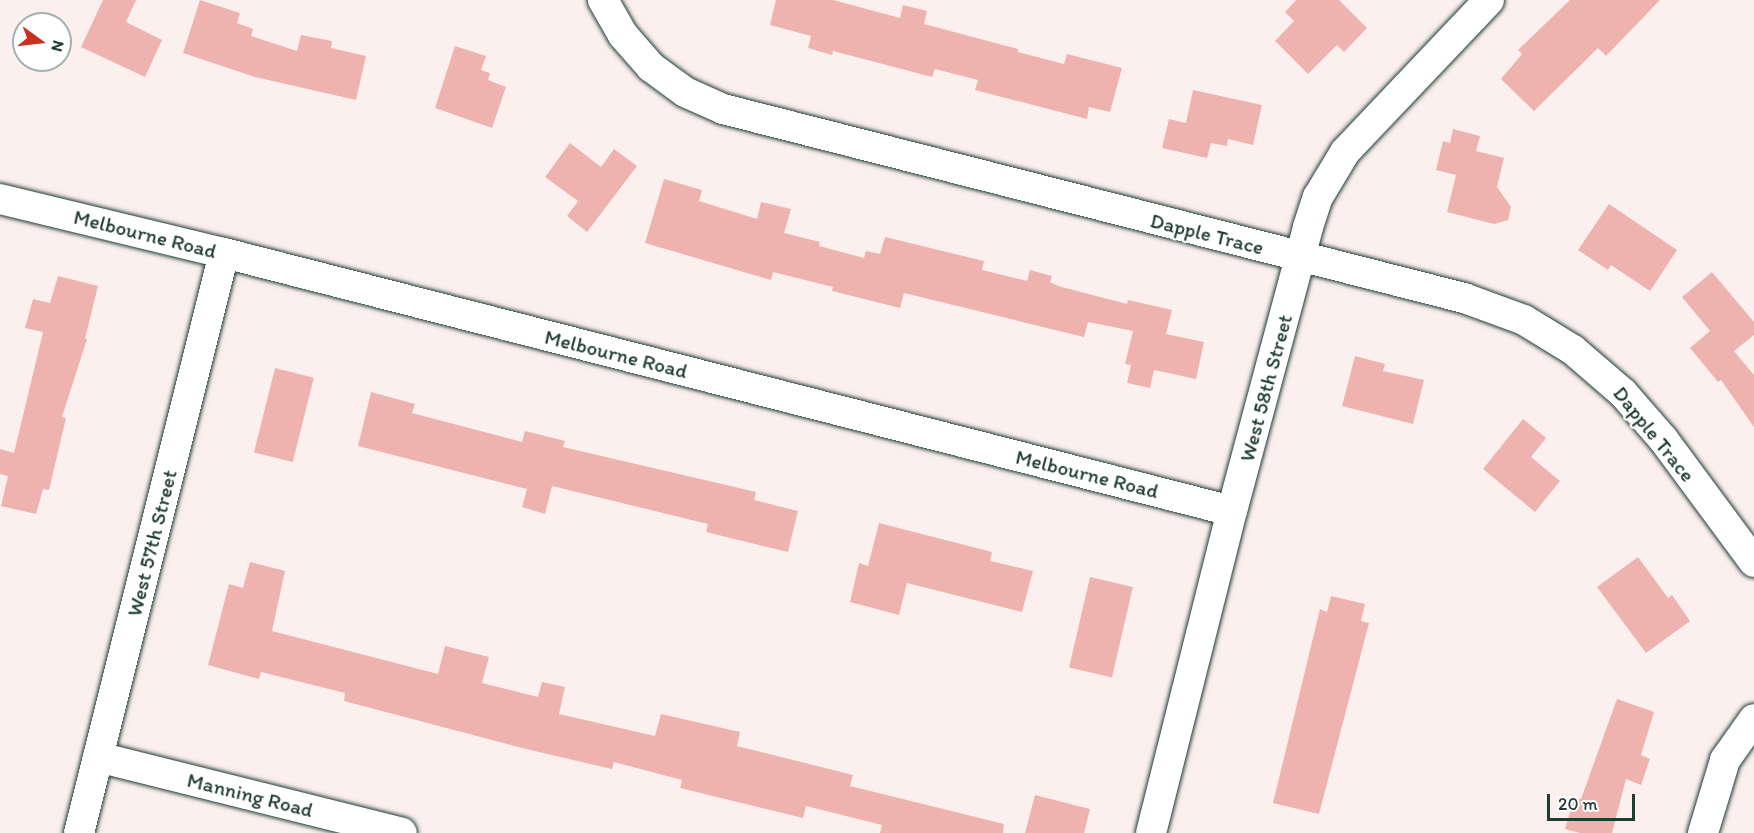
<!DOCTYPE html>
<html>
<head>
<meta charset="utf-8">
<style>
  body { margin:0 }
  #map { position:relative; width:1754px; height:833px; overflow:hidden; background:#fcf0ef; font-family:Itim,sans-serif }
  div>[style] { position:absolute }
  [style*='--x'] { left:calc(var(--x)*1px); top:calc(var(--y)*1px); width:calc(var(--w)*1px); rotate:calc(var(--a)*1deg) }
  .building>* { inset:0; background:#eeb3ae; transform-origin:0 0 }
  .roads { filter:drop-shadow(0 0 2px #1f3d34) drop-shadow(0 0 2px #1f3d34) }
  .minor>* { height:30px; margin:-15px; padding:0 15px; transform-origin:15px; border-radius:15px; background:#fff }
  span { translate:-50% -50%; white-space:nowrap; text-align:center; line-height:1.15; -webkit-text-stroke:4.5px #fff; paint-order:stroke }
  .street-label { font-size:21px; color:#1f3d34 }
  .north { position:absolute; left:12px; top:12px; width:60px; height:60px; box-sizing:border-box; background:#fff; border:2px solid #a5b1ae; border-radius:50%; rotate:105deg; font-size:16px; font-weight:700; line-height:24px; text-align:center; color:#1f3d34 }
  .north::after { content:''; display:block; margin:auto; width:21px; height:27px; background:#c8321e; clip-path:polygon(50% 0,100% 100%,50% 72%,0 100%) }
  .scale { position:absolute; left:1547px; top:794px; width:88px; height:27px; box-sizing:border-box; border:3px solid #1f3d34; border-top:0; padding-left:8px; font-size:18px; line-height:21px; white-space:nowrap; color:#1f3d34; -webkit-text-stroke:4px #fff; paint-order:stroke }
</style>
</head>
<body>
<div id="map">
  <div class="building">
    <i style="clip-path:polygon(103px 0,136px 0,126px 22px,162px 40px,145px 77px,81px 47px)"></i>
    <i style="clip-path:polygon(200px 0,240px 13px,237px 23px,253px 29px,251px 36px,297px 51px,301px 35px,332px 41px,331px 48px,366px 56px,356px 100px,255px 77px,183px 53px)"></i>
    <i style="clip-path:polygon(776px 0,833px 0,900px 18px,903px 5px,927px 11px,924px 24px,1018px 49px,1018px 52px,1064px 64px,1067px 54px,1122px 68px,1110px 112px,1089px 107px,1087px 119px,975px 90px,978px 80px,935px 69px,932px 77px,833px 51px,832px 55px,808px 48px,811px 36px,770px 25px)"></i>
    <i style="clip-path:polygon(1296px 0,1339px 0,1367px 28px,1344px 52px,1337px 45px,1308px 74px,1275px 41px,1294px 21px,1285px 12px)"></i>
    <i style="clip-path:polygon(1570px 0,1660px 0,1606px 56px,1598px 48px,1534px 111px,1501px 79px,1522px 54px,1518px 50px)"></i>
    <i style="clip-path:polygon(455px 46px,486px 56px,481px 70px,490px 73px,488px 80px,506px 87px,492px 128px,435px 108px)"></i>
    <i style="clip-path:polygon(1193px 90px,1262px 105px,1253px 145px,1228px 139px,1227px 146px,1211px 143px,1207px 158px,1162px 148px,1169px 119px,1186px 123px)"></i>
    <i style="clip-path:polygon(1453px 129px,1480px 136px,1476px 151px,1504px 158px,1497px 187px,1511px 207px,1508px 220px,1494px 224px,1447px 212px,1456px 175px,1436px 170px,1443px 141px,1450px 143px)"></i>
    <i style="clip-path:polygon(570px 143px,601px 167px,614px 149px,637px 166px,587px 232px,567px 216px,578px 201px,545px 177px)"></i>
    <i style="clip-path:polygon(664px 179px,702px 190px,699px 201px,757px 219px,761px 202px,791px 209px,784px 233px,820px 242px,819px 246px,864px 258px,866px 251px,880px 254px,885px 237px,984px 261px,982px 270px,1027px 281px,1030px 270px,1052px 276px,1050px 282px,1058px 286px,1127px 304px,1128px 300px,1172px 310px,1166px 334px,1204px 342px,1196px 379px,1154px 370px,1150px 388px,1127px 383px,1131px 365px,1125px 364px,1133px 331px,1088px 322px,1084px 337px,904px 293px,900px 308px,832px 291px,833px 287px,773px 272px,771px 280px,645px 243px)"></i>
    <i style="clip-path:polygon(1609px 204px,1677px 250px,1650px 291px,1611px 265px,1608px 270px,1578px 250px)"></i>
    <i style="clip-path:polygon(1712px 272px,1754px 322px,1754px 335px,1734px 351px,1754px 375px,1754px 427px,1721px 380px,1718px 382px,1690px 348px,1710px 331px,1682px 297px)"></i>
    <i style="clip-path:polygon(58px 276px,98px 286px,85px 339px,87px 339px,62px 417px,66px 418px,49px 490px,43px 489px,36px 514px,1px 506px,8px 476px,0 474px,0 449px,14px 453px,43px 332px,25px 328px,33px 299px,50px 303px)"></i>
    <i style="clip-path:polygon(1355px 356px,1385px 364px,1383px 371px,1424px 380px,1413px 424px,1342px 406px)"></i>
    <i style="left:275px;top:368px;width:40px;height:87px;rotate:14deg"></i>
    <i style="clip-path:polygon(371px 392px,415px 404px,412px 413px,522px 442px,525px 431px,565px 441px,563px 447px,756px 492px,754px 500px,798px 511px,788px 552px,706px 532px,708px 524px,552px 486px,545px 514px,522px 507px,527px 489px,358px 446px)"></i>
    <i style="clip-path:polygon(1523px 419px,1546px 438px,1531px 457px,1560px 481px,1535px 512px,1483px 469px)"></i>
    <i style="clip-path:polygon(879px 523px,992px 552px,990px 561px,1033px 571px,1022px 612px,907px 583px,899px 615px,850px 602px,859px 563px,868px 566px)"></i>
    <i style="clip-path:polygon(1638px 557px,1668px 598px,1672px 595px,1690px 621px,1646px 653px,1597px 587px)"></i>
    <i style="clip-path:polygon(250px 562px,285px 571px,272px 631px,438px 674px,445px 646px,489px 657px,482px 683px,538px 697px,542px 682px,565px 687px,559px 714px,655px 736px,661px 714px,740px 732px,737px 746px,853px 775px,850px 786px,1004px 824px,1003px 833px,880px 833px,882px 825px,806px 806px,803px 818px,680px 788px,682px 780px,614px 762px,612px 769px,526px 749px,344px 701px,345px 693px,261px 672px,259px 679px,208px 665px,229px 584px,243px 588px)"></i>
    <i style="left:1090px;top:577px;width:44px;height:93px;rotate:13deg"></i>
    <i style="clip-path:polygon(1331px 596px,1365px 604px,1361px 621px,1369px 623px,1319px 814px,1273px 803px,1320px 609px,1327px 612px)"></i>
    <i style="clip-path:polygon(1617px 699px,1654px 712px,1641px 755px,1650px 759px,1641px 785px,1626px 779px,1612px 833px,1580px 833px,1565px 829px,1574px 798px,1581px 799px)"></i>
    <i style="clip-path:polygon(1035px 795px,1090px 809px,1084px 833px,1025px 833px)"></i>
  </div>
  <div class="roads">
    <div class="minor">
      <i style="--x:603;--y:0;--w:40;--a:60.3"></i>
      <i style="--x:623;--y:35;--w:43;--a:48.8"></i>
      <i style="--x:651;--y:67;--w:42;--a:36.3"></i>
      <i style="--x:685;--y:92;--w:42;--a:24.1"></i>
      <i style="--x:723;--y:109;--w:765;--a:14.31"></i>
      <i style="--x:1464;--y:298;--w:64;--a:20.1"></i>
      <i style="--x:1524;--y:320;--w:57;--a:31.5"></i>
      <i style="--x:1573;--y:350;--w:66;--a:40.7"></i>
      <i style="--x:1623;--y:393;--w:61;--a:49"></i>
      <i style="--x:1663;--y:439;--w:153;--a:53.5"></i>
      <i style="--x:0;--y:199;--w:230;--a:13.6"></i>
      <i style="--x:224;--y:253;--w:1040;--a:14.36"></i>
      <i style="--x:98;--y:757;--w:313;--a:14"></i>
      <i style="--x:79;--y:833;--w:598;--a:-75.96"></i>
      <i style="--x:1151;--y:833;--w:332;--a:-75.9"></i>
      <i style="--x:1232;--y:511;--w:294;--a:-75"></i>
      <i style="--x:1308;--y:227;--w:32;--a:-72"></i>
      <i style="--x:1318;--y:197;--w:52;--a:-59"></i>
      <i style="--x:1345;--y:152;--w:209;--a:-46.5"></i>
      <i style="--x:1703;--y:833;--w:76;--a:-73.2"></i>
      <i style="--x:1725;--y:760;--w:50;--a:-54.7"></i>
    </div>
  </div>
  <div class="street-label">
    <span style="left:145px;top:234px;rotate:14deg">Melbourne Road</span>
    <span style="left:1207px;top:234px;rotate:14deg">Dapple Trace</span>
    <span style="left:616px;top:354px;rotate:14deg">Melbourne Road</span>
    <span style="left:1266px;top:388px;rotate:-75deg">West 58th Street</span>
    <span style="left:1654px;top:434px;rotate:51deg">Dapple Trace</span>
    <span style="left:1087px;top:474px;rotate:14deg">Melbourne Road</span>
    <span style="left:152px;top:543px;rotate:-76deg">West 57th Street</span>
    <span style="left:250px;top:795px;rotate:14deg">Manning Road</span>
  </div>
  <div class="north">N</div>
  <div class="scale">20 m</div>
</div>
</body>
</html>
